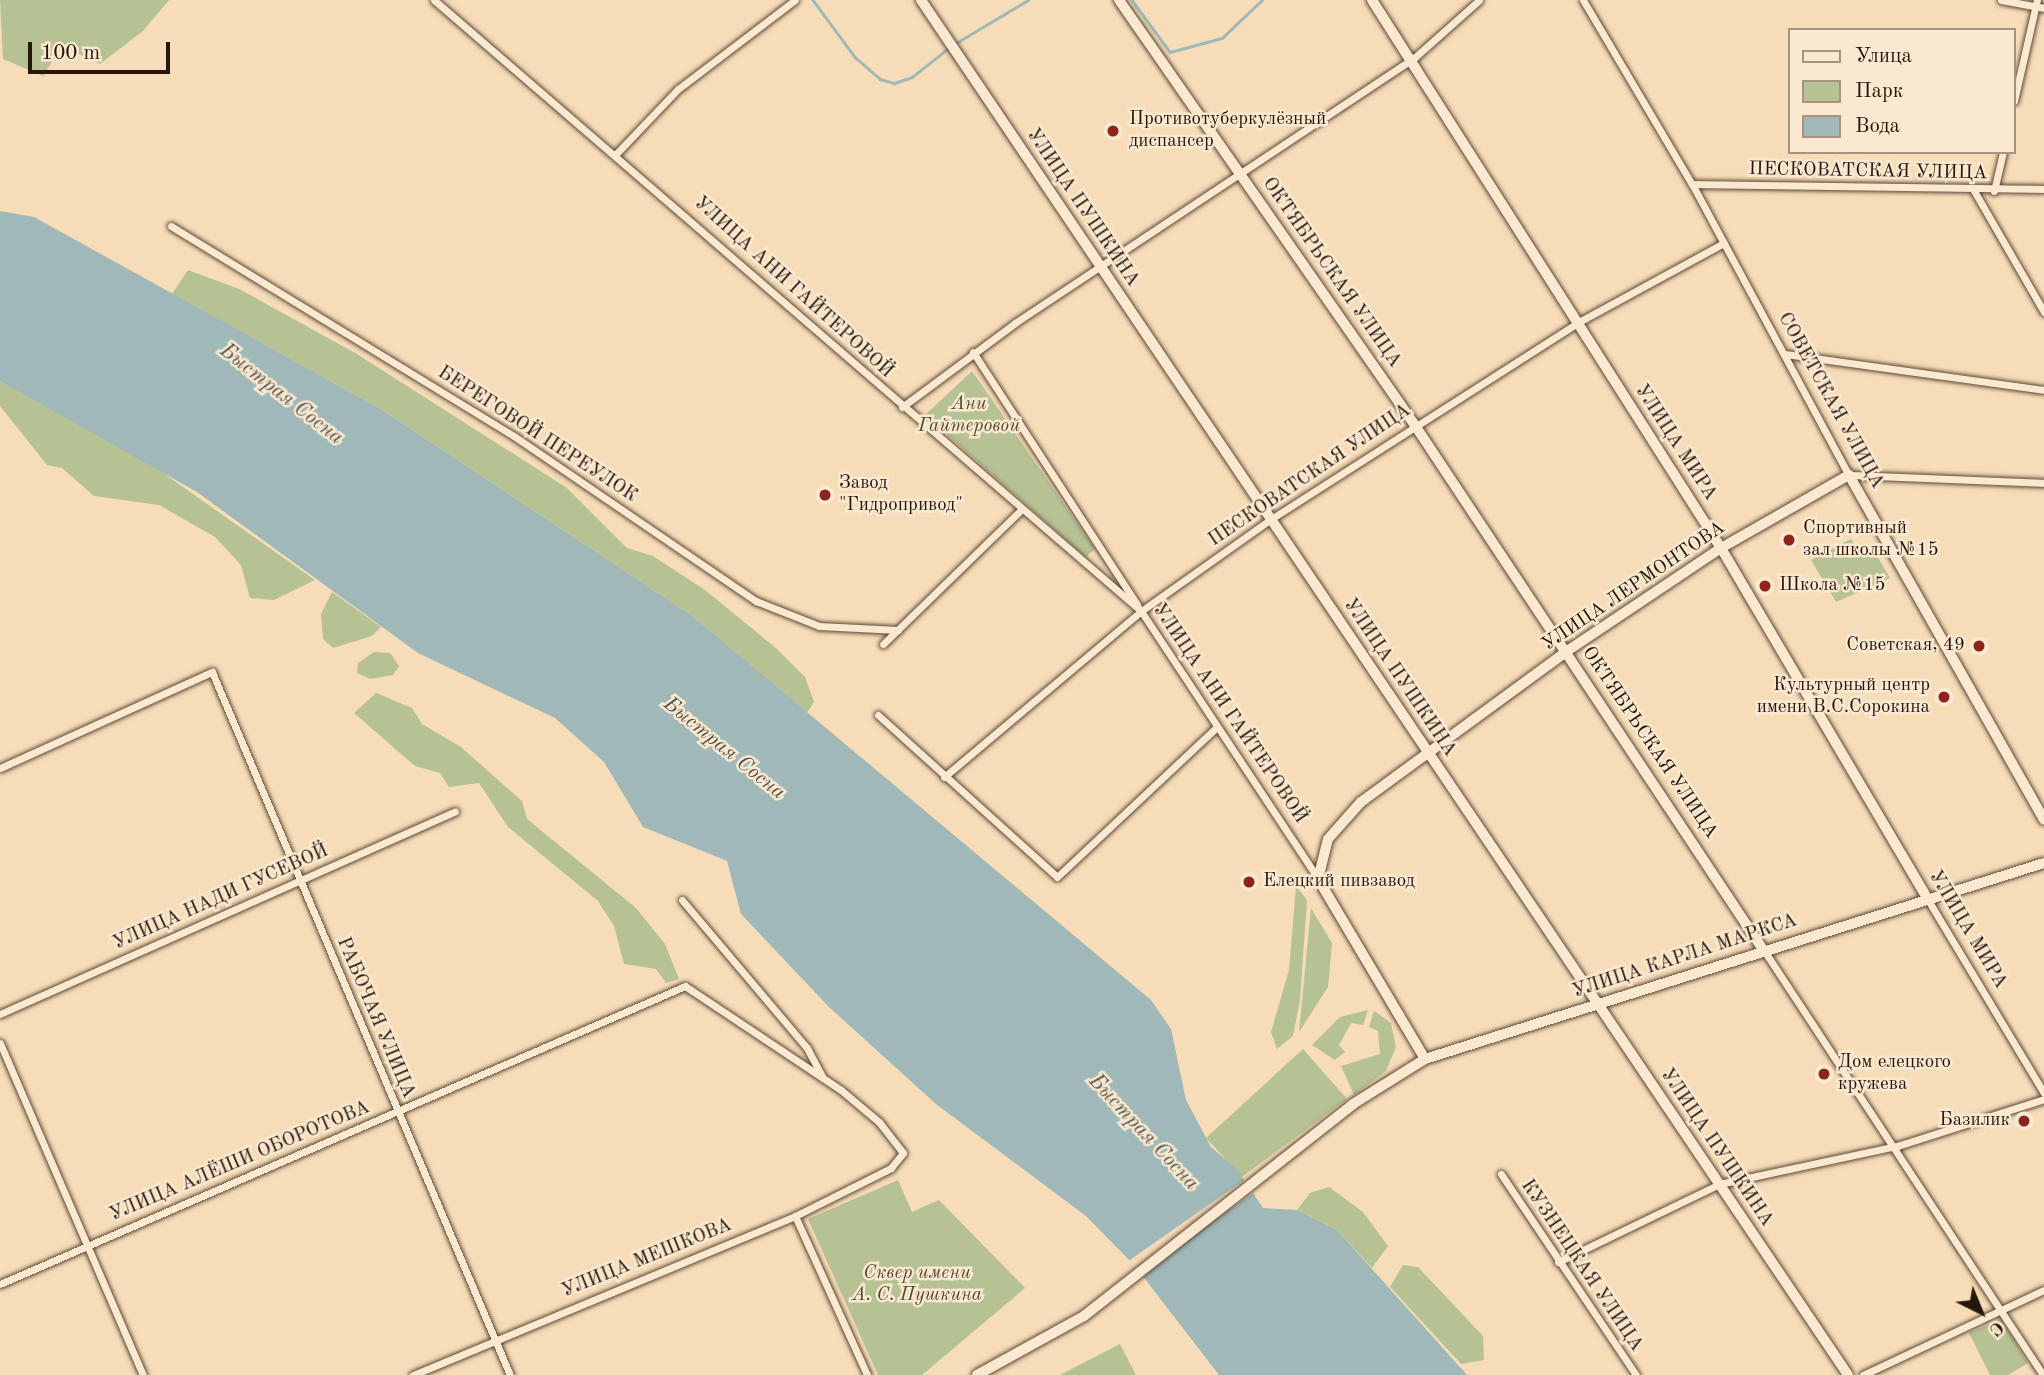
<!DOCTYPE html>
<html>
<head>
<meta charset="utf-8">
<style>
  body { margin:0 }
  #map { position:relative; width:2044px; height:1375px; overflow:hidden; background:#f7dcb8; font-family:"Old Standard TT",serif }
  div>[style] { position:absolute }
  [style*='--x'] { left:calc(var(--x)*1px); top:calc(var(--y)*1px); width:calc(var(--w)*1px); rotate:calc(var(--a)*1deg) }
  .green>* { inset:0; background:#b6c294 }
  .water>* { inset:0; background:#a0b9b8 }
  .pier>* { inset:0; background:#f7dcb8; transform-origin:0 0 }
  .stream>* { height:2.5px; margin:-1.25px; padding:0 1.25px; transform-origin:1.25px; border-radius:1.25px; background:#a0b9b8 }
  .roads { filter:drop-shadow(0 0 2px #5b4836) drop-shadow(0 0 2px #5b4836) }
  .street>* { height:7px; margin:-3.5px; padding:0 3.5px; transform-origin:3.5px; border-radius:3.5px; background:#fae8d1 }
  .secondary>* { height:10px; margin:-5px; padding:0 5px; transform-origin:5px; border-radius:5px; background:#fae8d1 }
  .dots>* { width:19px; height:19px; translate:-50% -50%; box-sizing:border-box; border:4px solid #fae8d1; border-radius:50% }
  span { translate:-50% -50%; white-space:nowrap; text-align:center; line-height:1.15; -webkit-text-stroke:5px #fae8d1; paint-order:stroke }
  .poi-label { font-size:19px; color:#27170a }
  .left { translate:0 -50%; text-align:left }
  .right { translate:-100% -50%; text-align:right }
  .street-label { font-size:19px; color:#27170a }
  .park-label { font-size:19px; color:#524a33; font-style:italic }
  .water-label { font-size:21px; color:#515047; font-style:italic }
  .legend { position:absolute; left:1788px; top:28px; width:228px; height:126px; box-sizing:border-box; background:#fae8d1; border:2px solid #a69481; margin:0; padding:9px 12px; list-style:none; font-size:21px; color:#27170a }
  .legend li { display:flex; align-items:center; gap:14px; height:35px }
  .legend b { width:35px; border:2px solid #a69481 }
  .north { position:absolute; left:1946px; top:1277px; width:70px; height:70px; -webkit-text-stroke:5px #fae8d1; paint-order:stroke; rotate:137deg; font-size:19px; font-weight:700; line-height:28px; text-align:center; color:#27170a }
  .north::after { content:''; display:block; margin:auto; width:24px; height:32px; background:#27170a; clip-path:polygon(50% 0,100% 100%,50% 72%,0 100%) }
  .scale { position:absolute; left:28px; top:42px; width:142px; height:32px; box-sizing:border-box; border:4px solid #27170a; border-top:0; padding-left:9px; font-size:21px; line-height:24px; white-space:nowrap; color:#27170a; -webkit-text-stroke:5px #fae8d1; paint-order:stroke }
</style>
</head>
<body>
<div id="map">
  <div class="green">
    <i style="clip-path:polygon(0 0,169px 0,143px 31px,100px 64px,62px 46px,43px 76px,3px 59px)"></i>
    <i style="clip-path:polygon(188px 270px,239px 289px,357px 354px,567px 488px,627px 548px,653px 556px,705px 590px,777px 649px,805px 677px,814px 702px,807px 713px,691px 615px,381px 409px,172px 294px)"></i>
    <i style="clip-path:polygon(972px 371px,1095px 549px,1086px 557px,925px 415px)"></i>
    <i style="clip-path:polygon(0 381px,129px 449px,315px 580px,274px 600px,250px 598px,241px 565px,215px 537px,159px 505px,94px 496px,62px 468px,47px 465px,0 406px)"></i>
    <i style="clip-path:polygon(1851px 539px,1858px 551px,1870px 544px,1890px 578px,1836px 602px,1811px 560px)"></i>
    <i style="clip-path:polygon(332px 592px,381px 627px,372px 636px,333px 648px,323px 639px,321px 614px)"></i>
    <i style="clip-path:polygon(374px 652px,390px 653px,399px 666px,393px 675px,370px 679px,357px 673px,358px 663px)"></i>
    <i style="clip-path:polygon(376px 693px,412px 708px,422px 724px,461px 747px,522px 801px,527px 819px,636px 908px,665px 944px,679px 979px,666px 983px,656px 969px,624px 964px,614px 926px,598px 901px,508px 827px,479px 783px,449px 787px,440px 773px,415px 766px,354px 713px)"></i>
    <i style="clip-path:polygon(1296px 886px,1307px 900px,1300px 1000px,1293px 1036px,1277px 1049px,1271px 1032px,1289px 970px)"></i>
    <i style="clip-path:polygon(1311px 908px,1332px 943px,1328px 987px,1299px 1032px)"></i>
    <i style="clip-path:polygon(1368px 1010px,1363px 1025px,1351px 1023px,1339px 1045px,1345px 1052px,1335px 1060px,1312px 1045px,1340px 1017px)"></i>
    <i style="clip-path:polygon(1374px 1011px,1391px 1023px,1396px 1047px,1386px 1071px,1354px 1095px,1341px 1066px,1380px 1054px,1378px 1031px,1369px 1027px)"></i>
    <i style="clip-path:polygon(1303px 1049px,1347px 1099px,1242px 1177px,1206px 1138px)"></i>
    <i style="clip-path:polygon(898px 1180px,912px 1212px,939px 1200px,1025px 1288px,922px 1375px,878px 1375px,808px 1219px)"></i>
    <i style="clip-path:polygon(1329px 1187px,1363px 1212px,1388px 1246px,1372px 1268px,1337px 1230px,1297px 1210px,1310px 1193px)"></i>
    <i style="clip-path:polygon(1403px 1265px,1418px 1267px,1483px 1336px,1484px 1360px,1461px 1364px,1390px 1287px)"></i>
    <i style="clip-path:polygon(2001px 1319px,2028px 1363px,2008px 1375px,1990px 1375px,1969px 1333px)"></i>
    <i style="clip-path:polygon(1120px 1344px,1136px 1375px,1060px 1375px)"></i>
  </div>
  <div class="water">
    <i style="clip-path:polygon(0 211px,34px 217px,381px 409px,691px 615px,1151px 1000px,1171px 1029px,1186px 1100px,1211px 1147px,1236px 1168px,1263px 1208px,1297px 1210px,1337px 1230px,1467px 1375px,1219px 1375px,1135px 1266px,1086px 1216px,936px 1104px,829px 1007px,741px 914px,727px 861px,643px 827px,604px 762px,555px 718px,418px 653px,197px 492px,0 381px)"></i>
  </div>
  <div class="pier">
    <i style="left:1247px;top:1178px;width:16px;height:146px;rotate:55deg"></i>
  </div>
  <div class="stream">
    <i style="--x:813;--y:0;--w:71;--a:53.6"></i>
    <i style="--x:855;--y:57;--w:33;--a:41"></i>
    <i style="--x:880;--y:79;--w:15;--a:16"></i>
    <i style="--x:894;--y:83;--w:19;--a:-18"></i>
    <i style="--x:912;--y:77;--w:48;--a:-38.3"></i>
    <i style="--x:1132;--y:0;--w:64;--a:53.8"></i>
    <i style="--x:1170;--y:52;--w:54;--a:-15.1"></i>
    <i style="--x:1222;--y:38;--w:55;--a:-43.5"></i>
    <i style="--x:956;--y:43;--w:84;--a:-30.8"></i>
  </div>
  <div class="roads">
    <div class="street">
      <i style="--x:434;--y:0;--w:934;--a:40.83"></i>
      <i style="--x:1141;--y:611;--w:320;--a:56.5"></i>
      <i style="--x:1583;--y:0;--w:214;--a:59.4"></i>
      <i style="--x:1692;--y:184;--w:331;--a:61.7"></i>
      <i style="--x:1849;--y:475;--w:195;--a:2.3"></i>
      <i style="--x:2001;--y:0;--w:44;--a:10.5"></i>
      <i style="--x:2014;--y:101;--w:104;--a:-77.2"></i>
      <i style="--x:616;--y:154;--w:90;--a:-46.4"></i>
      <i style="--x:678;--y:89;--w:147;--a:-37.3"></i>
      <i style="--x:1692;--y:184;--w:352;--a:0.8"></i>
      <i style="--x:1973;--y:189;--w:142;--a:60"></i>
      <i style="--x:1994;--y:191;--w:40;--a:-77"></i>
      <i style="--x:171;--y:226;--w:402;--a:31.5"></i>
      <i style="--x:514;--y:436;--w:293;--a:34.3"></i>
      <i style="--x:756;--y:601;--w:68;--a:21.6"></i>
      <i style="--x:819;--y:626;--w:79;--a:2.9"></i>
      <i style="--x:973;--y:352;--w:302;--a:57"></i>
      <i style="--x:1785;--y:354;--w:261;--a:7.9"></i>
      <i style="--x:902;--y:407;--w:141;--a:-36.6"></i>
      <i style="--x:1015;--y:323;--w:479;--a:-33.6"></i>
      <i style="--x:1414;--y:58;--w:87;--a:-41.7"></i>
      <i style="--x:883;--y:644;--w:192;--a:-44.2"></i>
      <i style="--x:878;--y:715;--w:241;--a:42.1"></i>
      <i style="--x:1057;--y:877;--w:219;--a:-43.2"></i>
      <i style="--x:0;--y:768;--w:233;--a:-24.4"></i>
      <i style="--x:212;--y:672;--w:764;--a:67.03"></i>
      <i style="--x:944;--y:777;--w:258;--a:-40.1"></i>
      <i style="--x:1141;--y:611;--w:159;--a:-35.3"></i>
      <i style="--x:1271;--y:519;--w:363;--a:-32.6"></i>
      <i style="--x:1577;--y:323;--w:167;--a:-28.6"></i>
      <i style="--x:682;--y:900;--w:194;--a:49.8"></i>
      <i style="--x:807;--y:1048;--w:32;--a:62"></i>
      <i style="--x:1928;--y:900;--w:225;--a:59"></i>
      <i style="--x:1763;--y:949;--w:510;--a:56.68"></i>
      <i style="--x:0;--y:1014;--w:498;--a:-24"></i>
      <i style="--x:0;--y:1043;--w:361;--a:66.7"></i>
      <i style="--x:1501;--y:1174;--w:242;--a:56.1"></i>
      <i style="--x:795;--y:1216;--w:175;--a:65.6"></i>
      <i style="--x:1558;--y:1262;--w:179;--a:-25.8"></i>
      <i style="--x:1719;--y:1184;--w:182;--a:-12.1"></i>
      <i style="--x:1897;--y:1146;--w:154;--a:-17.7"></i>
      <i style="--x:0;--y:1284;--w:747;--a:-23.51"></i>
      <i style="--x:685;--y:986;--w:187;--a:33.7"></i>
      <i style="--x:841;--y:1090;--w:50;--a:40.1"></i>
      <i style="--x:879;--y:1122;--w:39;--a:52"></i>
      <i style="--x:903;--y:1153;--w:19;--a:129"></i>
      <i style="--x:891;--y:1168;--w:107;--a:153.4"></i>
      <i style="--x:795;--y:1216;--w:414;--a:157.4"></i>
      <i style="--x:1863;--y:1375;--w:200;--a:-25.2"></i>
    </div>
    <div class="secondary">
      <i style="--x:921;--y:0;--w:1658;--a:56.01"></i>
      <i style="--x:1119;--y:0;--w:517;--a:55.17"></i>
      <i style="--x:1414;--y:424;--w:629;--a:56.41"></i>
      <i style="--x:1372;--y:0;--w:650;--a:57.51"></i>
      <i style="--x:1721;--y:548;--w:408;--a:59.5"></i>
      <i style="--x:1425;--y:1059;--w:209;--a:-120.7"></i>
      <i style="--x:1318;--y:879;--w:41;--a:-76"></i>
      <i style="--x:1328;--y:839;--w:50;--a:-48.3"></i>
      <i style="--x:1361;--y:802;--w:255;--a:-36.2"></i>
      <i style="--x:1567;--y:651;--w:185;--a:-33.8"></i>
      <i style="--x:1721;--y:548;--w:147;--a:-29.7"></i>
      <i style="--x:1849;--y:475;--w:396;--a:60.5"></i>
      <i style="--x:977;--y:1375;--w:122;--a:-28.9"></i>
      <i style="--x:1084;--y:1316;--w:342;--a:-38.2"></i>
      <i style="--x:1353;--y:1104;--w:85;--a:-32"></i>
      <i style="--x:1425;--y:1059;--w:649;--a:-17.57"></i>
    </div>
  </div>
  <div class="dots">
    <i style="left:1113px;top:131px;background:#8f2418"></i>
    <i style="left:825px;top:495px;background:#8f2418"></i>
    <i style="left:1789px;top:540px;background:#8f2418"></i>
    <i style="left:1765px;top:586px;background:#8f2418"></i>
    <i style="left:1979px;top:646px;background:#8f2418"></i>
    <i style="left:1944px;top:697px;background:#8f2418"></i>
    <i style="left:1249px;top:882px;background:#8f2418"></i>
    <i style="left:1824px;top:1074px;background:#8f2418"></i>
    <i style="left:2024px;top:1121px;background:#8f2418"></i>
  </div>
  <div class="poi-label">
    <span class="left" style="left:1129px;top:131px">Противотуберкулёзный<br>диспансер</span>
    <span class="left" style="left:839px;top:495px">Завод<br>"Гидропривод"</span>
    <span class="left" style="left:1803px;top:540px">Спортивный<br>зал школы №15</span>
    <span class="left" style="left:1779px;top:586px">Школа №15</span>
    <span class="right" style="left:1965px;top:646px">Советская, 49</span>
    <span class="right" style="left:1930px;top:697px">Культурный центр<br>имени В.С.Сорокина</span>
    <span class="left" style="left:1263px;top:882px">Елецкий пивзавод</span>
    <span class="left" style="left:1838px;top:1074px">Дом елецкого<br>кружева</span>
    <span class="right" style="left:2010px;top:1121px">Базилик</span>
  </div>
  <div class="street-label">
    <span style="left:1868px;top:172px;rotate:1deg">ПЕСКОВАТСКАЯ УЛИЦА</span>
    <span style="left:1082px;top:208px;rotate:56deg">УЛИЦА ПУШКИНА</span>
    <span style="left:1331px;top:273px;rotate:55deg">ОКТЯБРЬСКАЯ УЛИЦА</span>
    <span style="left:793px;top:288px;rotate:42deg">УЛИЦА АНИ ГАЙТЕРОВОЙ</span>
    <span style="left:1830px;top:401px;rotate:61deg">СОВЕТСКАЯ УЛИЦА</span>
    <span style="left:537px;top:435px;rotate:33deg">БЕРЕГОВОЙ ПЕРЕУЛОК</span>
    <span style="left:1675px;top:443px;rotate:57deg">УЛИЦА МИРА</span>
    <span style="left:1310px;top:476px;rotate:-34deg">ПЕСКОВАТСКАЯ УЛИЦА</span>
    <span style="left:1634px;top:587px;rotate:-34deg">УЛИЦА ЛЕРМОНТОВА</span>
    <span style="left:1399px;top:678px;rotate:56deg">УЛИЦА ПУШКИНА</span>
    <span style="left:1229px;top:714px;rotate:56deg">УЛИЦА АНИ ГАЙТЕРОВОЙ</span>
    <span style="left:1649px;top:743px;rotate:56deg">ОКТЯБРЬСКАЯ УЛИЦА</span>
    <span style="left:221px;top:898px;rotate:-24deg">УЛИЦА НАДИ ГУСЕВОЙ</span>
    <span style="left:1967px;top:930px;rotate:59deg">УЛИЦА МИРА</span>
    <span style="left:1685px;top:957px;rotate:-18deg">УЛИЦА КАРЛА МАРКСА</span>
    <span style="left:375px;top:1018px;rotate:67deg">РАБОЧАЯ УЛИЦА</span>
    <span style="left:1716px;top:1148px;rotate:56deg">УЛИЦА ПУШКИНА</span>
    <span style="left:240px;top:1162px;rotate:-23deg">УЛИЦА АЛЁШИ ОБОРОТОВА</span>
    <span style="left:647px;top:1259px;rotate:-22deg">УЛИЦА МЕШКОВА</span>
    <span style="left:1581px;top:1266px;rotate:56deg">КУЗНЕЦКАЯ УЛИЦА</span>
  </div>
  <div class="park-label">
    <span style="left:969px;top:416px">Ани<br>Гайтеровой</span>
    <span style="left:917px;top:1285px">Сквер имени<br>А. С. Пушкина</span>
  </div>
  <div class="water-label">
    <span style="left:281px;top:395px;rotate:38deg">Быстрая Сосна</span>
    <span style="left:724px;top:749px;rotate:39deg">Быстрая Сосна</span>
    <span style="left:1143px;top:1133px;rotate:47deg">Быстрая Сосна</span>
  </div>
  <ul class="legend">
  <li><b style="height:9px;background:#fae8d1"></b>Улица</li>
  <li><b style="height:19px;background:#b6c294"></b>Парк</li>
  <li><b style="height:19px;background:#a0b9b8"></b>Вода</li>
  </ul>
  <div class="north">С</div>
  <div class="scale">100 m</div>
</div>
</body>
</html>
